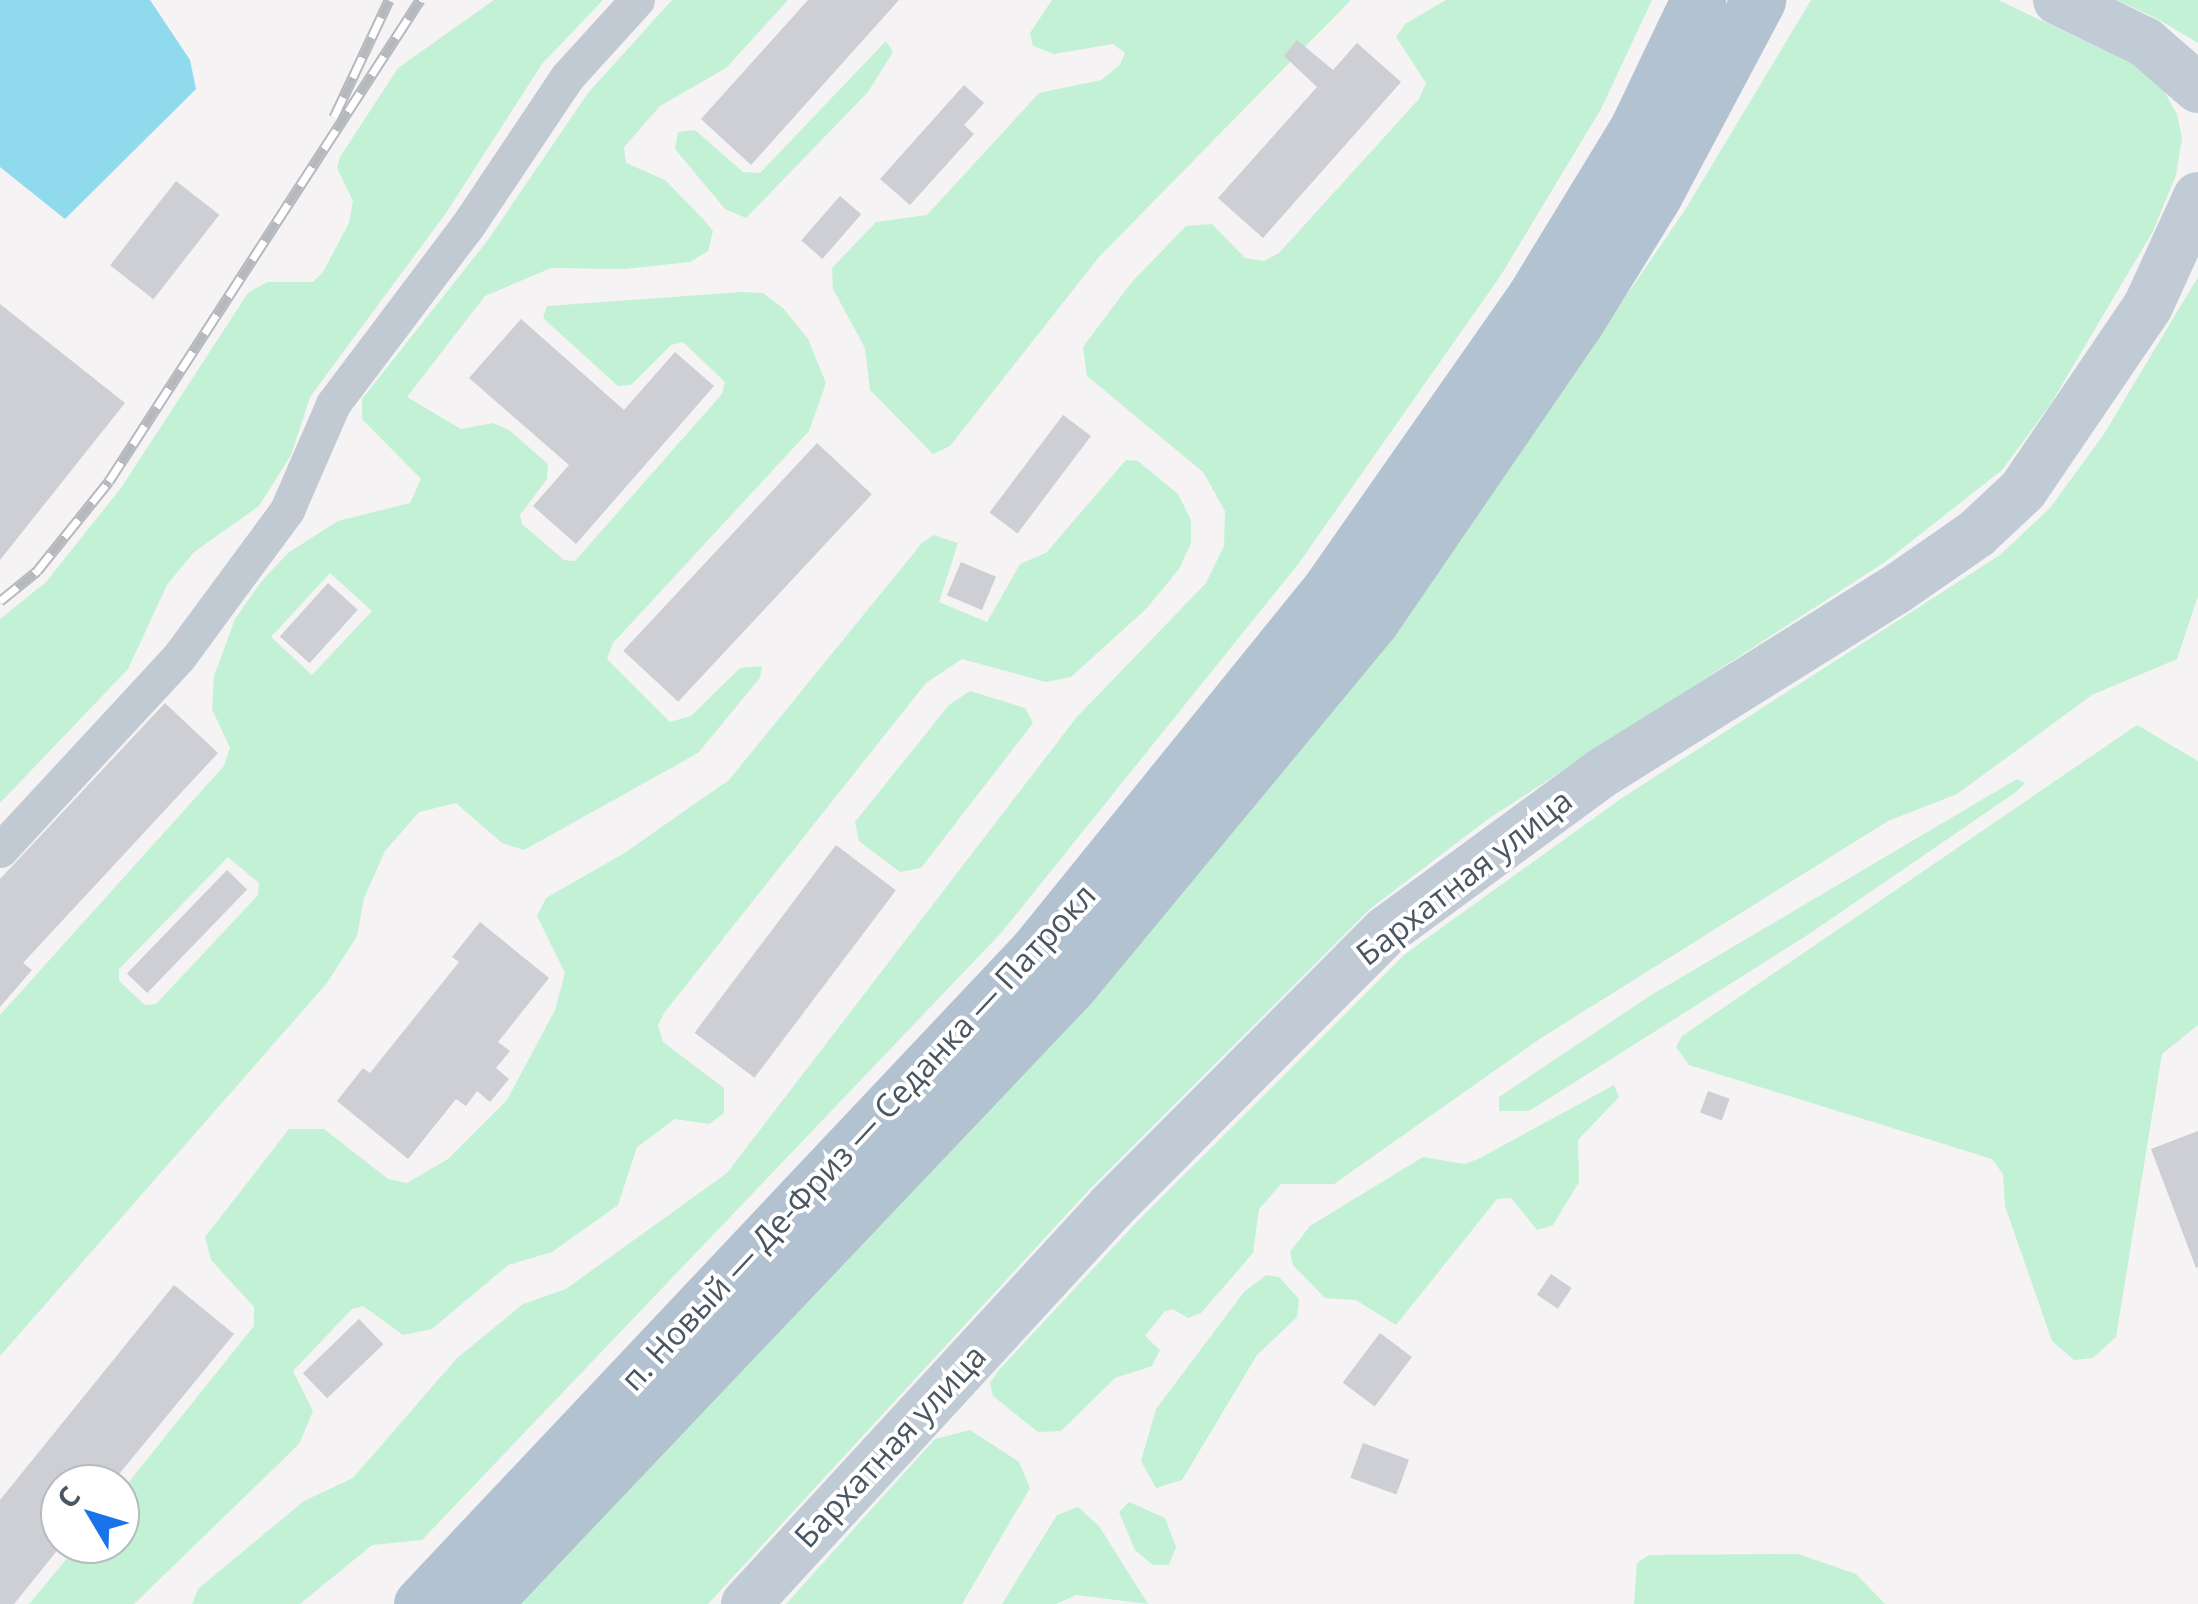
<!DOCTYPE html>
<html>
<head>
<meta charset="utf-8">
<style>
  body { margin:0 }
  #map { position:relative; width:2198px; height:1604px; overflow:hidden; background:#f5f3f3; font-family:"Open Sans",sans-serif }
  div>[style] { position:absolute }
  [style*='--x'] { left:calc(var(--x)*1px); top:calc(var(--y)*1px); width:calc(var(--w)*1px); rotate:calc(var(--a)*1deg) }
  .green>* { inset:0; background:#c3f1d5 }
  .water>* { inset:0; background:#90daee }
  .building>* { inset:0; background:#cdcfd5; transform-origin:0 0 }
  .minor>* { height:35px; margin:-17.5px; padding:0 17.5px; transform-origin:17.5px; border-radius:17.5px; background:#c1cad2 }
  .secondary>* { height:50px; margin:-25px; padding:0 25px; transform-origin:25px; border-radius:25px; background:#c1cbd6 }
  .primary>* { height:55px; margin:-27.5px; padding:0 27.5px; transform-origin:27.5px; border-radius:27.5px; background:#b3c2d1 }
  .rail>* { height:11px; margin-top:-5.5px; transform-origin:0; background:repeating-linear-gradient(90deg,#fff 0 22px,#b5b8bd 0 44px); box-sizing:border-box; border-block:2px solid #b5b8bd }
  span { translate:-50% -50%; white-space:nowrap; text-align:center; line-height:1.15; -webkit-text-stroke:8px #fff; paint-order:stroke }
  .street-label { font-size:32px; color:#4a5661 }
  .north { position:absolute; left:40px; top:1464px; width:100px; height:100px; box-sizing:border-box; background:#fff; border:2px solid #b7bbc0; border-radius:50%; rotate:308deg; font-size:28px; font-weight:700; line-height:40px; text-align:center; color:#4a5661 }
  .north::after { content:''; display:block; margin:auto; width:35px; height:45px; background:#1a73e8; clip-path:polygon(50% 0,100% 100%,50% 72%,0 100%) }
</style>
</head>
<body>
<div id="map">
  <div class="green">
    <i style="clip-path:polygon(494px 0,603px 0,542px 64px,446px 213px,310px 397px,291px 455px,259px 506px,194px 552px,167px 585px,128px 669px,0 803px,0 619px,46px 582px,121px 488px,248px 293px,267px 282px,313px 282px,323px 272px,349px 223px,353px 201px,337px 168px,340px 157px,398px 68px)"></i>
    <i style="clip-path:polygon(evenodd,672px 0,788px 0,726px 68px,660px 106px,624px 147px,626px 163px,665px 180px,704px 220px,713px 231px,708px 251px,690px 262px,624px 269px,551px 268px,485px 296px,407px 397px,461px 429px,493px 423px,509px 430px,548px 464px,547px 479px,520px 515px,522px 524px,564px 560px,575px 561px,722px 394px,725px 382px,683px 342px,671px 345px,631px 385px,618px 386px,543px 318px,547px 306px,742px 292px,763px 293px,784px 309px,808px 339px,826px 383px,809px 431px,613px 643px,607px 659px,670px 722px,691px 716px,740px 668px,762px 666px,760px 678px,698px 753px,524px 850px,502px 843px,456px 803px,419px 812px,385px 851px,364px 898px,357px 936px,327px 983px,0 1356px,0 1015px,224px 766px,230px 748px,212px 709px,214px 676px,235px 619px,261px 582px,288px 553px,338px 521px,410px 503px,421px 479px,362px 419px,362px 399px,488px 240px,588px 93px,672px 0,330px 573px,372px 611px,312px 675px,271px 637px,330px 573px,672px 0,228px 857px,259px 883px,258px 895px,156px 1004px,145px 1005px,119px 981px,119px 969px,228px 857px)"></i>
    <i style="clip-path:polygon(1052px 0,1351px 0,1099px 257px,950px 446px,933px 454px,870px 390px,865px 348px,833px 289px,832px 268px,876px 222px,927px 215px,1039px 93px,1101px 80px,1120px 65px,1125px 53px,1113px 44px,1054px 54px,1033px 46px,1030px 33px)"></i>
    <i style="clip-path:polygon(1446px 0,1652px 0,1601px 109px,1501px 275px,1299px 563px,1001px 933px,422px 1540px,372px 1545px,300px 1604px,192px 1604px,198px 1589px,304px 1501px,353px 1478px,457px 1358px,523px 1304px,566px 1289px,727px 1173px,1076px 718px,1206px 583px,1224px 546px,1225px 511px,1203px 472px,1087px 376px,1083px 347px,1131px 283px,1186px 226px,1212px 224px,1245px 258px,1264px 261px,1279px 253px,1419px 99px,1426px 83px,1396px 37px,1405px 24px)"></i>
    <i style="clip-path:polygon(1811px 0,1998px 0,2136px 65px,2159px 82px,2177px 114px,2182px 138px,2176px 175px,2153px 231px,2050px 405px,2002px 470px,1885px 562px,1488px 819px,1370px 909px,1089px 1190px,708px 1604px,515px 1604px,1091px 1001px,1395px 633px,1685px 210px)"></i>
    <i style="clip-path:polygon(2116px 0,2198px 0,2198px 43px,2156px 18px)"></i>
    <i style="clip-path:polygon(886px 41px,893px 52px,868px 92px,746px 218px,725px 209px,675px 149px,678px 132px,695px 130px,743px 172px,760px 173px)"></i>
    <i style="clip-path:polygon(2198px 277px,2198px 596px,2177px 659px,2092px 695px,1957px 794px,1888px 821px,1541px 1038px,1334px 1184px,1281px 1184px,1259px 1209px,1253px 1253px,1201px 1313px,1188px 1318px,1173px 1309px,1164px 1312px,1145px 1336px,1160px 1350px,1152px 1366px,1115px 1378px,1061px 1431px,1038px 1432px,993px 1396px,990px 1383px,998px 1371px,1133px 1226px,1405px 954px,1622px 798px,2000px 555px,2050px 508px,2104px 434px)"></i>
    <i style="clip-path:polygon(1126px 460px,1138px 461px,1178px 494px,1191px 520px,1191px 543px,1179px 569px,1146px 609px,1071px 677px,1046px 682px,962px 659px,926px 683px,664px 1013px,658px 1025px,663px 1042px,724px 1088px,724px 1113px,709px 1124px,675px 1119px,637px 1147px,618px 1205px,552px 1252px,508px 1265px,432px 1329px,403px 1335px,363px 1306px,352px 1309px,293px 1371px,313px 1411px,299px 1444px,134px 1604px,29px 1604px,79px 1544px,120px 1544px,120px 1493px,254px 1326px,254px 1307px,211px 1260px,205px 1237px,289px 1129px,324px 1129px,388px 1179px,407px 1183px,448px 1159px,507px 1100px,555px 1010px,565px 973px,537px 916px,546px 898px,623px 854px,729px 780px,922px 543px,934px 535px,958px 543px,939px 602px,987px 622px,1020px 564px,1046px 553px)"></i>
    <i style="clip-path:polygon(970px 691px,1025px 708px,1033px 723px,921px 868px,900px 872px,859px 841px,855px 822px,949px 705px)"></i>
    <i style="clip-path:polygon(2137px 725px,2198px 761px,2198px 1025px,2162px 1054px,2116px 1337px,2093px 1358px,2074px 1360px,2052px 1341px,2005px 1206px,2003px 1174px,1992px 1159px,1689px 1065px,1676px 1047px,1682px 1036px)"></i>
    <i style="clip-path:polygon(2017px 779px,2025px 783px,2016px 792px,1809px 934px,1529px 1111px,1499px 1111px,1499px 1097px,1648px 997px)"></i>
    <i style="clip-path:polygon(1614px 1085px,1619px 1097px,1578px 1140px,1579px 1182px,1553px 1225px,1537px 1230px,1511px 1198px,1497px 1199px,1396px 1325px,1356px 1300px,1325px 1298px,1293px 1265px,1290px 1252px,1310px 1226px,1423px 1157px,1464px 1164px,1478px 1159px)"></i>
    <i style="clip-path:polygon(1266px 1275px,1279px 1277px,1299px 1299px,1297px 1317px,1257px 1355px,1182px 1480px,1156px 1488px,1141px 1461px,1156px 1409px,1244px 1292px)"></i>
    <i style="clip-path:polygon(970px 1430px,1019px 1462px,1030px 1488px,962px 1604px,786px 1604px,935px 1439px)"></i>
    <i style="clip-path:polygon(1129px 1502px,1165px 1518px,1176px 1547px,1169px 1565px,1153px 1565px,1135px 1550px,1119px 1512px)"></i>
    <i style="clip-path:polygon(1078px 1507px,1099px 1526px,1148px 1604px,1076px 1595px,1056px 1604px,1002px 1604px,1057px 1515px)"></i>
    <i style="clip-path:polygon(1798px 1554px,1856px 1574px,1885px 1604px,1634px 1604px,1637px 1563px,1649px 1555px)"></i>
  </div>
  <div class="water">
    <i style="clip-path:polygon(0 0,150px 0,190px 60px,196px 89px,65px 219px,0 167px)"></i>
  </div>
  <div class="building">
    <i style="clip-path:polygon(808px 0,899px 0,751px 165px,701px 119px)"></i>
    <i style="clip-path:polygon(1297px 40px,1333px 70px,1357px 43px,1401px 82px,1263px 238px,1218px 198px,1317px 87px,1284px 56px)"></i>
    <i style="clip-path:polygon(964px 85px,984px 103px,964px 125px,974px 134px,910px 205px,880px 179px)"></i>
    <i style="left:176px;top:181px;width:55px;height:107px;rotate:38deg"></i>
    <i style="left:840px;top:196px;width:28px;height:59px;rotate:41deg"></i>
    <i style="clip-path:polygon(0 304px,125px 403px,0 560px)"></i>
    <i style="clip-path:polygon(521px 319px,624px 410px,675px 352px,714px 386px,576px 544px,533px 506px,569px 465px,469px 378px)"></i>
    <i style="left:1063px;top:415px;width:35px;height:122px;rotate:37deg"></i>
    <i style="left:817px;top:443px;width:75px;height:284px;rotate:43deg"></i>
    <i style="left:961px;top:562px;width:38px;height:36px;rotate:23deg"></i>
    <i style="left:328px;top:583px;width:40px;height:72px;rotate:42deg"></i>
    <i style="clip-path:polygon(165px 703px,218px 753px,23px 963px,32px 970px,0 1007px,0 879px)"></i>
    <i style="left:836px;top:845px;width:75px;height:235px;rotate:37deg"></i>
    <i style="left:227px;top:870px;width:28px;height:144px;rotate:44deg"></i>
    <i style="clip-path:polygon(480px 922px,549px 978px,498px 1042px,510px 1051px,496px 1068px,509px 1079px,490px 1102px,477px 1091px,466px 1106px,456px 1099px,408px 1159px,337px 1101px,363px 1068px,370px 1073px,459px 962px,452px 957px)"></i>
    <i style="left:1708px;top:1091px;width:23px;height:23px;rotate:20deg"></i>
    <i style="clip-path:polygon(2198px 1131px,2198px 1267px,2196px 1268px,2151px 1149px)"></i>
    <i style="left:1551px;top:1274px;width:25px;height:25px;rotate:34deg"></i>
    <i style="clip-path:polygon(174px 1285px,234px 1334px,111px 1484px,60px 1484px,60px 1547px,14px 1604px,0 1604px,0 1500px)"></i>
    <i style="left:359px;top:1319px;width:35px;height:78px;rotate:46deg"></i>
    <i style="left:1380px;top:1333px;width:40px;height:62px;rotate:37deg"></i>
    <i style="left:1363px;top:1443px;width:49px;height:37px;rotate:20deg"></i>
  </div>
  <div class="minor">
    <i style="--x:0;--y:850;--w:262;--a:-47.2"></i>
    <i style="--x:178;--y:658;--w:184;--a:-53.6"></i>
    <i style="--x:287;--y:510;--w:116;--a:-66.5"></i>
    <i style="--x:333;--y:404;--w:224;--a:-53"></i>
    <i style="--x:468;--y:225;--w:178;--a:-56.2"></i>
    <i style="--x:567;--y:77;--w:104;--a:-47.7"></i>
  </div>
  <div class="secondary">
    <i style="--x:2058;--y:0;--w:97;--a:25.8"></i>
    <i style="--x:2145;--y:42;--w:70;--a:41"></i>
    <i style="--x:746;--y:1604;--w:539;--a:-47.4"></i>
    <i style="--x:1111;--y:1207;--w:390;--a:-45.1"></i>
    <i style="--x:1386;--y:931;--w:271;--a:-36.2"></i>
    <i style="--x:1605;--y:771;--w:345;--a:-32"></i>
    <i style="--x:1898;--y:588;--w:95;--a:-34.7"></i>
    <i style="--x:1976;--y:534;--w:64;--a:-43.1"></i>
    <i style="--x:2023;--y:490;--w:222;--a:-55.8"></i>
    <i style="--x:2148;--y:306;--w:120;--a:-65.4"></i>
  </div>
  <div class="primary">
    <i style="--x:421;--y:1604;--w:895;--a:-46.68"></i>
    <i style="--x:1035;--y:953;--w:471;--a:-51"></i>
    <i style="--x:1331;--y:587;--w:354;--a:-55"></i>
    <i style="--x:1534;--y:297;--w:198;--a:-58.6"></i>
    <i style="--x:1637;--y:128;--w:142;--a:-64.5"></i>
    <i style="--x:482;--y:1604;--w:854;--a:-46.47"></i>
    <i style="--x:1070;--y:985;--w:474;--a:-50.4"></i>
    <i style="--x:1372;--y:620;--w:359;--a:-55.6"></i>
    <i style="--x:1575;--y:324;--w:150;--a:-58.3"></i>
    <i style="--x:1654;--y:196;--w:222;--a:-62"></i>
  </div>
  <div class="rail">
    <i style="--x:334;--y:117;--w:129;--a:-64.8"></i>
    <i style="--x:0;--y:601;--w:48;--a:-39"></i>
    <i style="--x:37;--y:571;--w:115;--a:-51.3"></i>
    <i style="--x:109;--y:481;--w:573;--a:-57.11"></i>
  </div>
  <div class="street-label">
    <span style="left:1464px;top:877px;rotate:-38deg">Бархатная улица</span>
    <span style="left:858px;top:1137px;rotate:-47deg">п. Новый — Де-Фриз — Седанка — Патрокл</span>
    <span style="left:890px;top:1446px;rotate:-47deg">Бархатная улица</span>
  </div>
  <div class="north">С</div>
</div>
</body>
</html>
